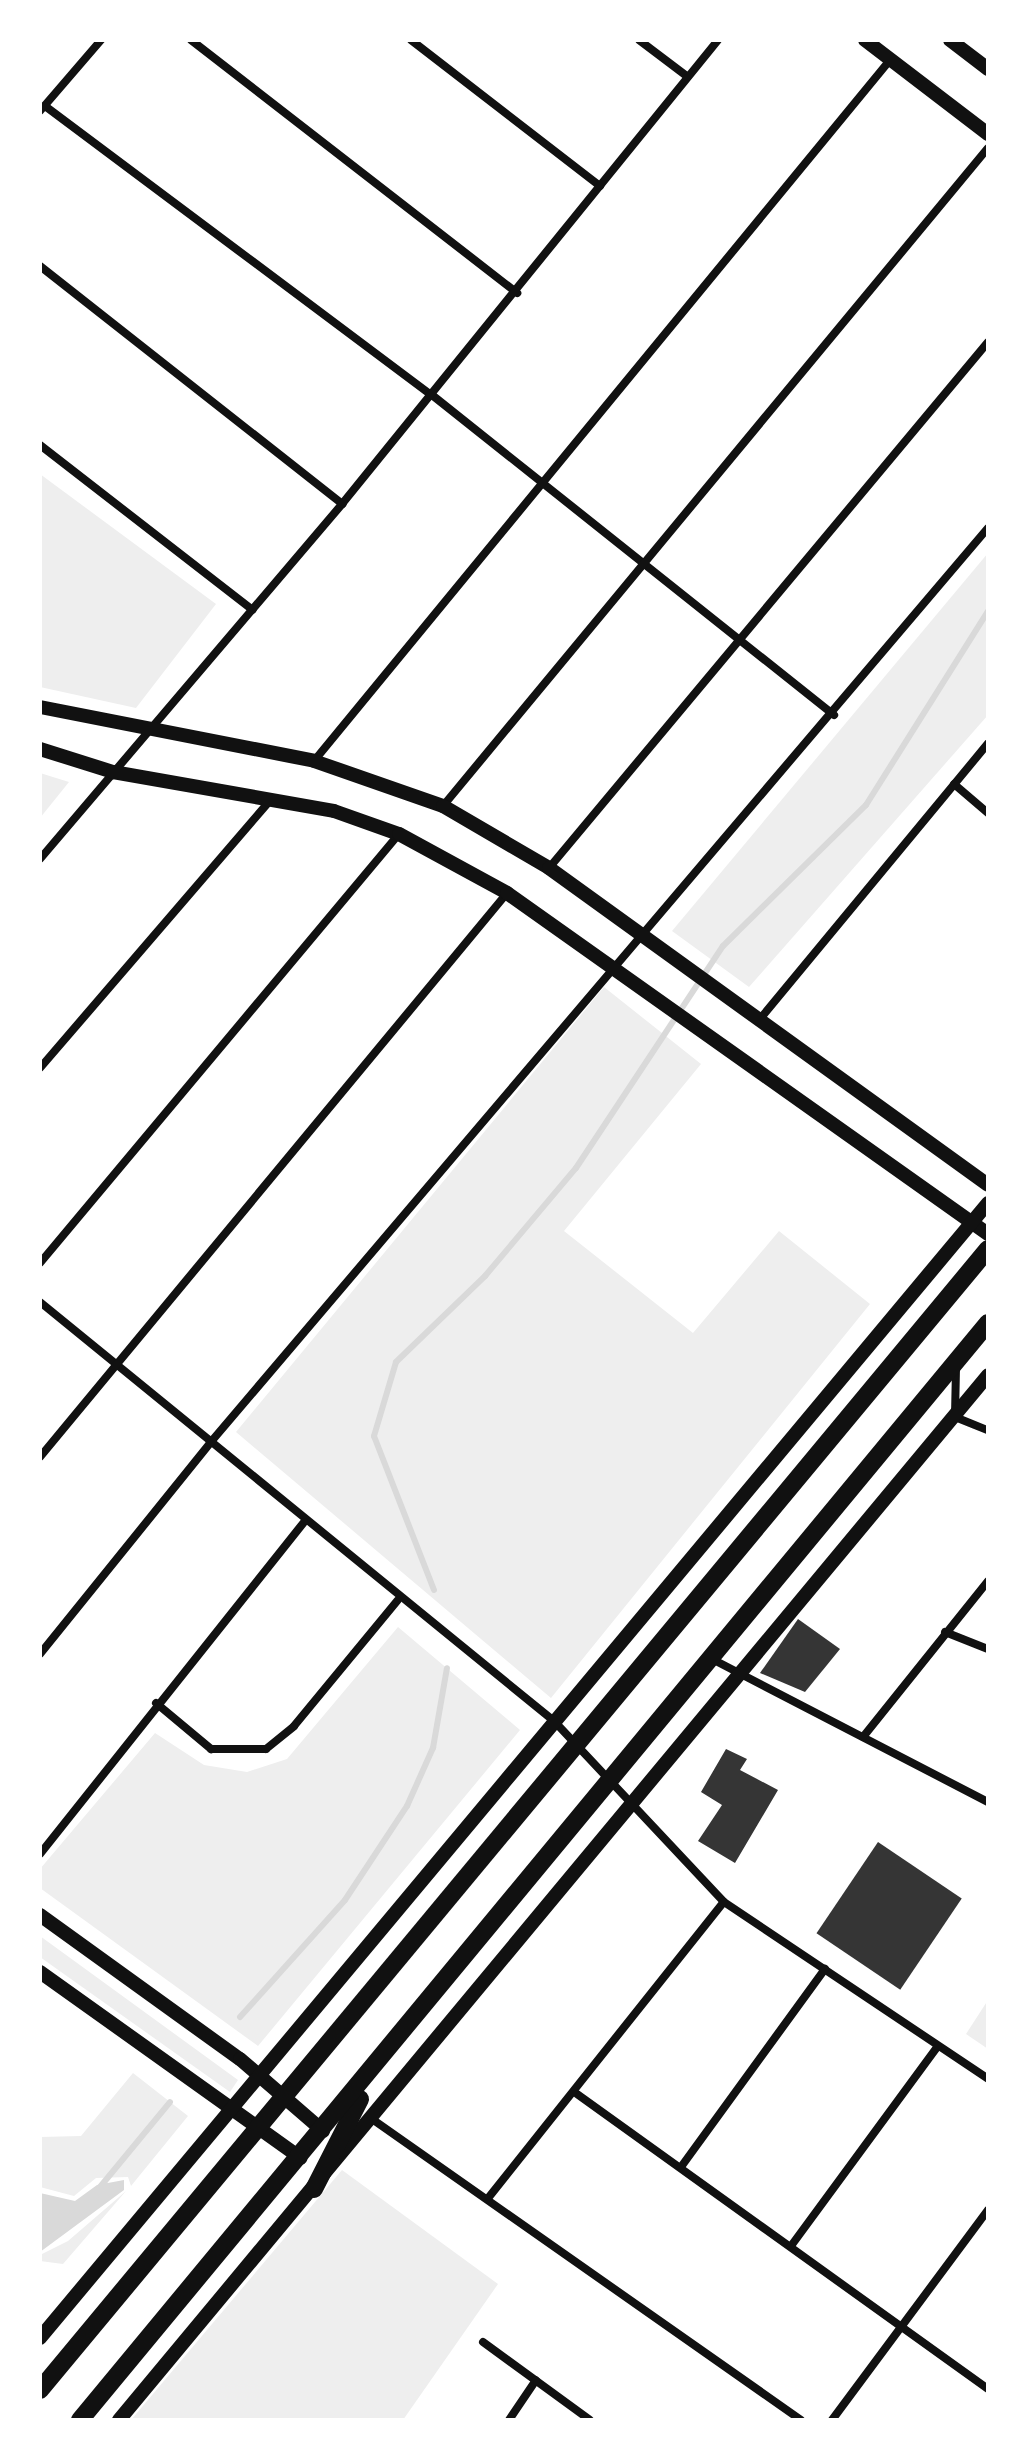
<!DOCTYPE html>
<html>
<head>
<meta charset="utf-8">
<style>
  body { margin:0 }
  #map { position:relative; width:1028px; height:2460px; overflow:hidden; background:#fff; font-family:Bitter,serif }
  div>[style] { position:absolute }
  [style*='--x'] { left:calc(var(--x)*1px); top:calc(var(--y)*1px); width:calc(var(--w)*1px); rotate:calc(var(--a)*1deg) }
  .green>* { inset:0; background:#eee }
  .water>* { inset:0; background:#d9d9d9 }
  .stream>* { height:6px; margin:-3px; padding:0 3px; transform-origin:3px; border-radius:3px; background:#d9d9d9 }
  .building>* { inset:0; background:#353535; transform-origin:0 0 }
  .minor>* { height:8px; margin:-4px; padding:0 4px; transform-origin:4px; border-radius:4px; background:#111 }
  .tertiary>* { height:14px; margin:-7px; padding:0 7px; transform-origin:7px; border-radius:7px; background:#111 }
  .primary>* { height:18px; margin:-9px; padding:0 9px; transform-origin:9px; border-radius:9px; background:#111 }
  span { translate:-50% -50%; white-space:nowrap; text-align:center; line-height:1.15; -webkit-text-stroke:8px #fff; paint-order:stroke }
  .frame { position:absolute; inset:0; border:42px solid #fff; pointer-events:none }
</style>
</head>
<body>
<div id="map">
  <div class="green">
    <i style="clip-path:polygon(40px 474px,216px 604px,136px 708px,40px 687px)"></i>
    <i style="clip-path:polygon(988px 553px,988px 715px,749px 987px,672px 931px)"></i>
    <i style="clip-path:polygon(40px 773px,69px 782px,40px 818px)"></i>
    <i style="clip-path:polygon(604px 987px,701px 1064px,564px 1231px,693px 1333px,779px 1231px,870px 1304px,551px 1698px,236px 1432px)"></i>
    <i style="clip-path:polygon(398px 1627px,520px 1730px,258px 2046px,40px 1888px,40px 1869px,155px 1733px,204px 1765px,247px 1772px,287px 1759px)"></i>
    <i style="clip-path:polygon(40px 1936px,238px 2080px,230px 2092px,40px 1957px)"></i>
    <i style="clip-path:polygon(988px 2000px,988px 2049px,966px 2034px)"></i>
    <i style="clip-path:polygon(133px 2073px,188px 2116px,131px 2186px,128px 2177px,96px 2178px,74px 2196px,40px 2187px,40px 2137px,81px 2136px)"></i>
    <i style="clip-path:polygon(342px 2170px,498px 2284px,403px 2420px,131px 2420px)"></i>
    <i style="clip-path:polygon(126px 2191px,63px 2264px,40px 2261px,40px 2255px,68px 2241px)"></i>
  </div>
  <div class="water">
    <i style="clip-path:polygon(124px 2180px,124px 2190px,40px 2252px,40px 2193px,75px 2201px,97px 2185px)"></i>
  </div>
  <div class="stream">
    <i style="--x:434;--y:1590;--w:165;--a:-111.3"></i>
    <i style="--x:374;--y:1436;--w:77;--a:-73.4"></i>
    <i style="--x:396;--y:1362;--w:124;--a:-44"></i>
    <i style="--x:485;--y:1276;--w:141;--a:-49.9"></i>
    <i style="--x:576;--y:1168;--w:266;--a:-56.5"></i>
    <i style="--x:723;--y:946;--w:201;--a:-44.6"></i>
    <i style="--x:866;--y:805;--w:229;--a:-57.8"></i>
    <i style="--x:240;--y:2017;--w:157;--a:-48.1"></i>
    <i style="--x:345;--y:1900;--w:113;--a:-56.6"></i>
    <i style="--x:407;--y:1806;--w:64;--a:-65.9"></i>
    <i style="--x:433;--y:1748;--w:81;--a:-80.1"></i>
    <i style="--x:100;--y:2187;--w:110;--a:-50.5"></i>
  </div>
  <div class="building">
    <i style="clip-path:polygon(798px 1619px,840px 1649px,805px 1692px,760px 1673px)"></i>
    <i style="clip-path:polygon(726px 1749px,747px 1759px,740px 1770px,778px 1790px,735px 1863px,698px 1841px,722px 1805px,701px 1792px)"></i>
    <i style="left:878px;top:1842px;width:101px;height:110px;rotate:34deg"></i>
  </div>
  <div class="minor">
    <i style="--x:191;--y:40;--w:413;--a:37.8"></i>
    <i style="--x:411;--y:40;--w:239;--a:37.7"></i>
    <i style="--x:639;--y:40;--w:61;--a:37.1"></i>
    <i style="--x:45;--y:106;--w:483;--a:36.8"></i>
    <i style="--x:432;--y:395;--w:514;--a:38.52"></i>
    <i style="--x:40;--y:111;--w:94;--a:-49.3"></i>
    <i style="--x:40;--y:266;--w:385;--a:38.2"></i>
    <i style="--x:40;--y:445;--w:269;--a:37.8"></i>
    <i style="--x:314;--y:761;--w:907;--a:-50.59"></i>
    <i style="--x:954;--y:784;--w:45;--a:40.5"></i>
    <i style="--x:443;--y:806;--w:854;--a:-50.37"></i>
    <i style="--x:40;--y:859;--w:466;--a:-49.6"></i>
    <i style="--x:342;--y:504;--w:597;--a:-50.98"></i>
    <i style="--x:549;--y:868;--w:685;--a:-50.15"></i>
    <i style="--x:760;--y:1019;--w:358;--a:-50.4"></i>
    <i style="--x:40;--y:1068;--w:355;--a:-49.3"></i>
    <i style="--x:40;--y:1263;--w:559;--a:-50.08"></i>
    <i style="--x:40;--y:1302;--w:663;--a:39.19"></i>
    <i style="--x:554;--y:1721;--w:248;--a:46.8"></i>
    <i style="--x:724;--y:1902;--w:318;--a:33.8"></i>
    <i style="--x:956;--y:1368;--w:49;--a:91.2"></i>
    <i style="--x:955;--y:1417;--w:35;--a:22"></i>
    <i style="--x:40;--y:1457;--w:732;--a:-50.37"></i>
    <i style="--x:945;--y:1632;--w:46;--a:21.6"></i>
    <i style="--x:40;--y:1654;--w:271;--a:-51.1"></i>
    <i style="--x:210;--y:1443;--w:1201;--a:-49.63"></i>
    <i style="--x:712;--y:1659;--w:311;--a:27.4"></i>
    <i style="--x:156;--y:1703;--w:72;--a:39.9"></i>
    <i style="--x:211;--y:1749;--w:55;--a:0"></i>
    <i style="--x:266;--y:1749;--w:36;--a:-39"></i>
    <i style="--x:294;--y:1726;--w:163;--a:-50.5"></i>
    <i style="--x:863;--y:1737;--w:200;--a:-51.3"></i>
    <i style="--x:40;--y:1854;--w:424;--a:-51.5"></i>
    <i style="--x:577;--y:2094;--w:506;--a:35.67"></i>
    <i style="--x:372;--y:2119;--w:524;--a:35.05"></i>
    <i style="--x:681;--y:2167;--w:245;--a:-54"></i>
    <i style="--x:489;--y:2197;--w:377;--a:-51.5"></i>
    <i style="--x:791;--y:2246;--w:248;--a:-53.7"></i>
    <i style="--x:483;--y:2342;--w:132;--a:36.1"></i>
    <i style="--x:509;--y:2420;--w:48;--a:-56"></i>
    <i style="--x:832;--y:2420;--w:262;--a:-53.4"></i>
  </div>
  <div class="tertiary">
    <i style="--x:865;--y:40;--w:155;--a:37.4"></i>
    <i style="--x:950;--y:40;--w:48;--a:37.3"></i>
    <i style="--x:40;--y:707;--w:279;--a:11.1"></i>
    <i style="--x:314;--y:761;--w:137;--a:19.2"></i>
    <i style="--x:443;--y:806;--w:123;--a:30.3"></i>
    <i style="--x:549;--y:868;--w:541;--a:35.83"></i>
    <i style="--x:40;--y:749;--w:77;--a:17.5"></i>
    <i style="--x:113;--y:772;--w:224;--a:10"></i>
    <i style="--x:334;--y:811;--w:69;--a:19.5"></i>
    <i style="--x:399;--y:834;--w:123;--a:28.6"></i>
    <i style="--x:507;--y:893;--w:590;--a:35.33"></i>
    <i style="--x:40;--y:1915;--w:246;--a:35.8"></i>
    <i style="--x:240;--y:2059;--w:110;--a:40.9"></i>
    <i style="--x:40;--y:1972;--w:320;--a:35.5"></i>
    <i style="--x:40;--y:2338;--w:1479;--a:-50.13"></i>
    <i style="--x:119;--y:2420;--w:1359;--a:-50.25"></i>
  </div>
  <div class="primary">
    <i style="--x:314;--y:2189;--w:101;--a:-62.9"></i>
    <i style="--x:40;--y:2390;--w:1483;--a:-50.28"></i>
    <i style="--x:80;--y:2420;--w:1424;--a:-50.39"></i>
  </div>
  <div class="frame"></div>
</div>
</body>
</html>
